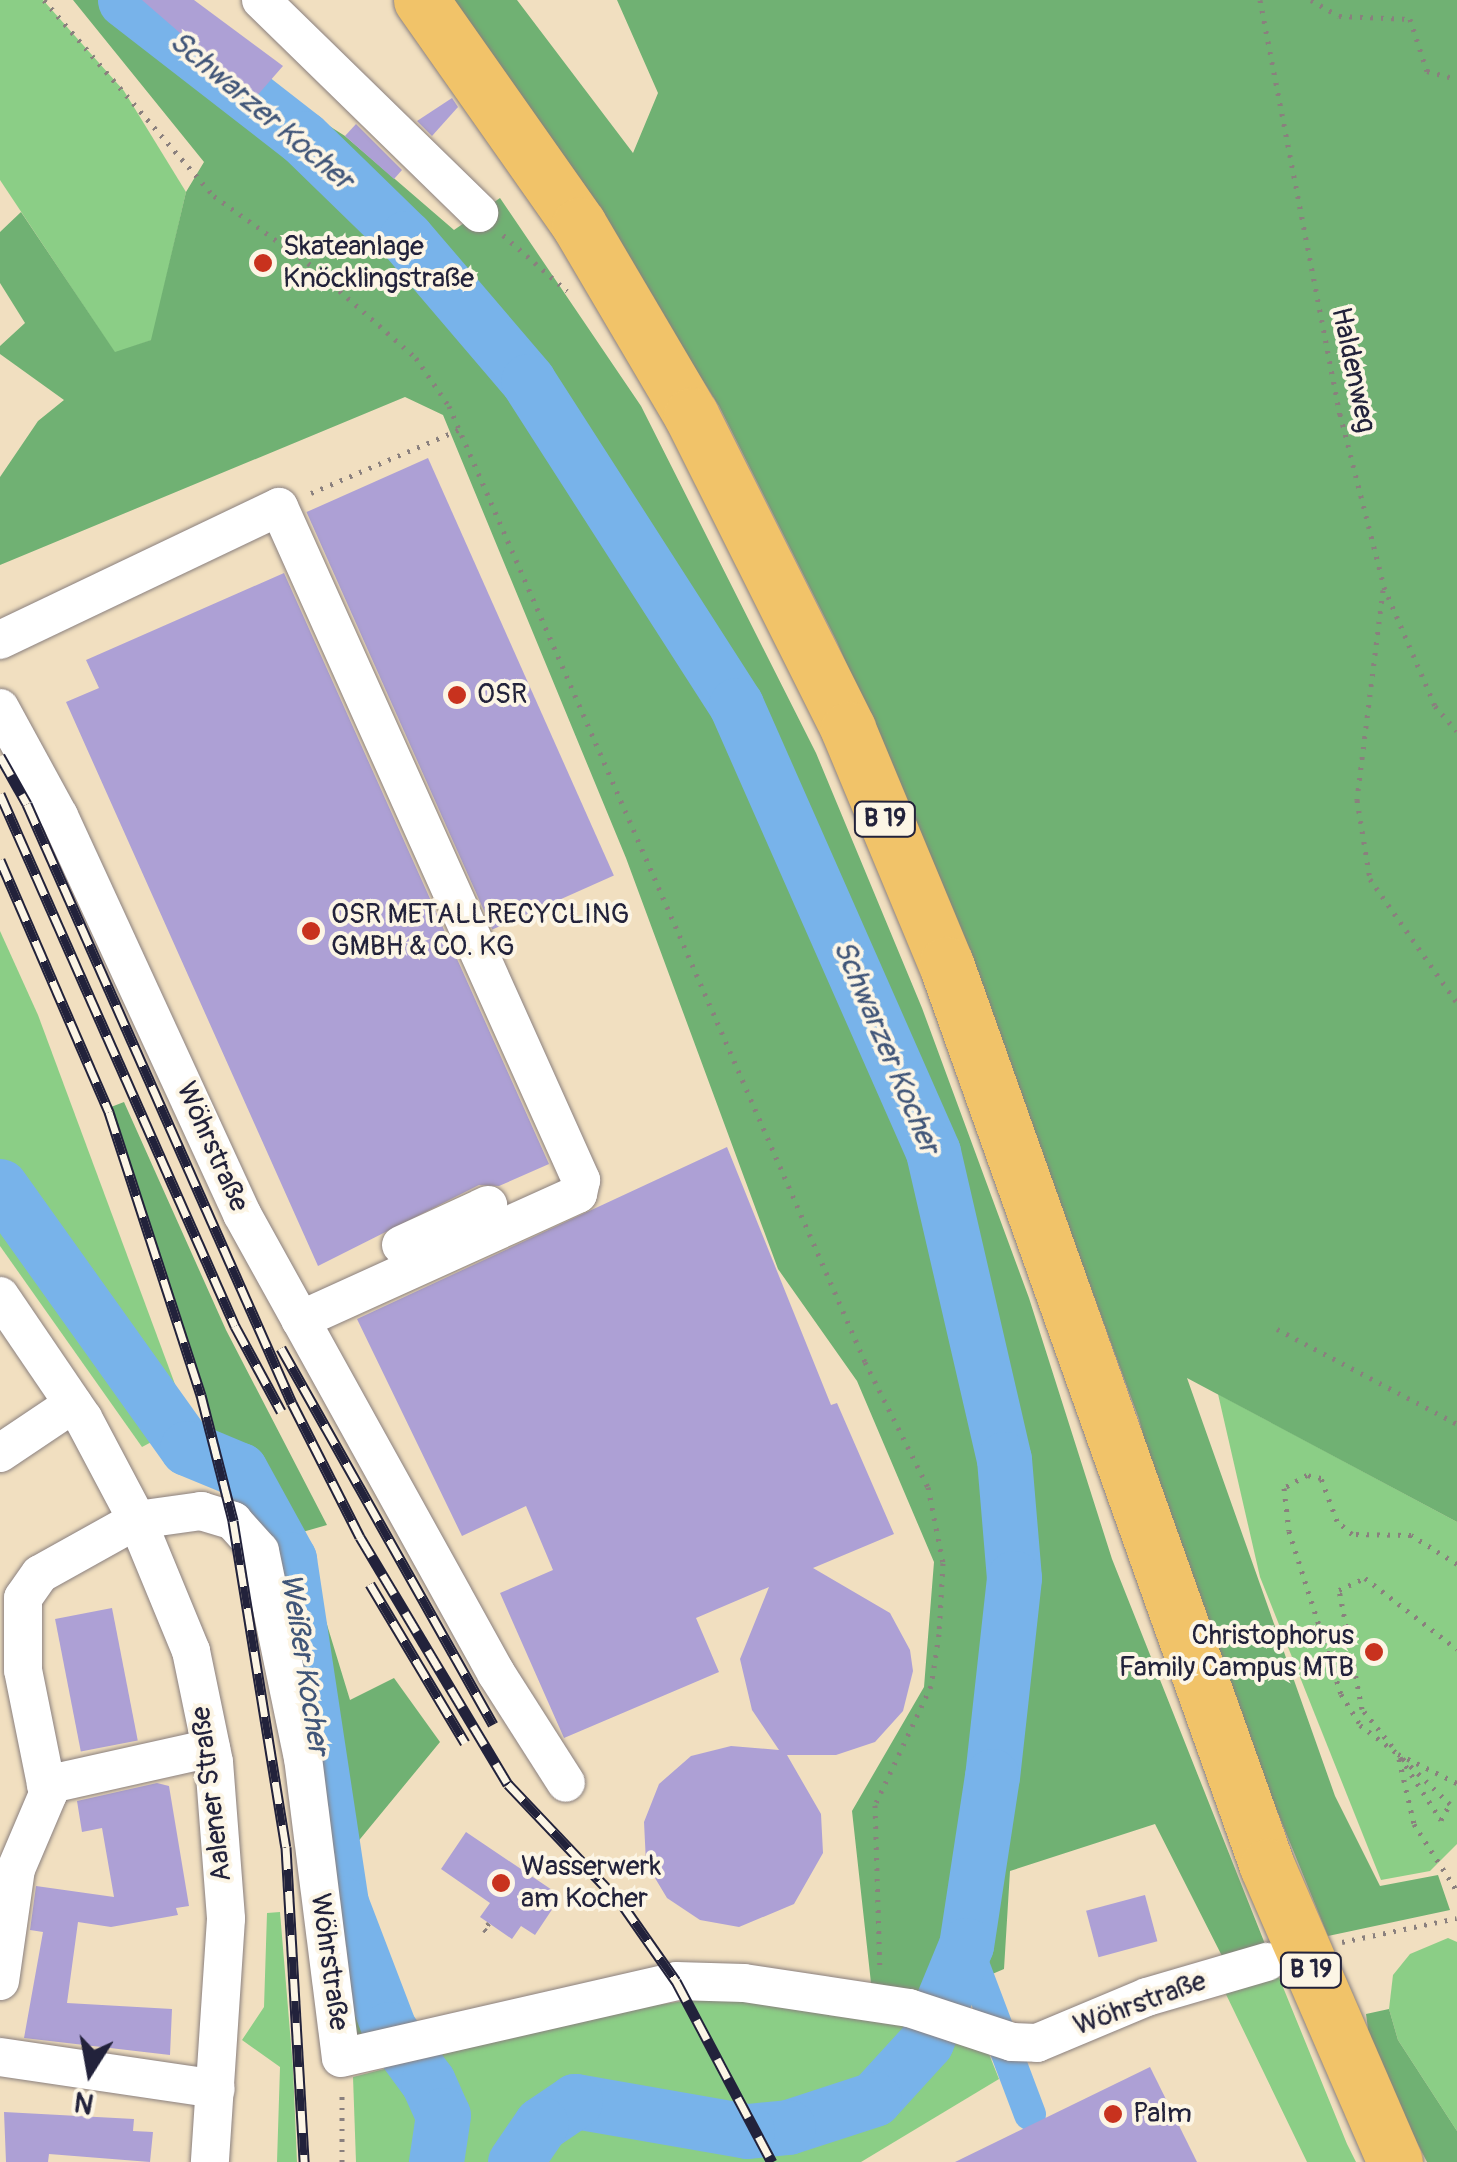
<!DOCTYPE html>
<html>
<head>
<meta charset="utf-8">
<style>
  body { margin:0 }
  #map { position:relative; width:1457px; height:2162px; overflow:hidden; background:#f1dfc0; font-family:Pangolin,sans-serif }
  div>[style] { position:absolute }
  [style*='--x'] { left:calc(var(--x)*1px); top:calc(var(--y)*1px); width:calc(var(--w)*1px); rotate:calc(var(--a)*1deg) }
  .green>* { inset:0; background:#8bce86 }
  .forest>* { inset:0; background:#70b173 }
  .canal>* { height:32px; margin:-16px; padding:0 16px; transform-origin:16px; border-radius:16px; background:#78b3ea }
  .river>* { height:55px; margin:-27.5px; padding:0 27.5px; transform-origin:27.5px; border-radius:27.5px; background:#78b3ea }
  .building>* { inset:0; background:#ada0d5; transform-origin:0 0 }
  .path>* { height:5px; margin-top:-2.5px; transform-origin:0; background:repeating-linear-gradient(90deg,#8a807e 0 2.5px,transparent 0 10.5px) }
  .roads { filter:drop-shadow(0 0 2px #8a807e) drop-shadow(0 0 2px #8a807e) }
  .minor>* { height:38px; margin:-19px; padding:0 19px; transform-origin:19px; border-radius:19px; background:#fff }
  .highway>* { height:55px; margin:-27.5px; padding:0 27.5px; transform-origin:27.5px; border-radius:27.5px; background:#f1c369 }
  .rail>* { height:11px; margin-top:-5.5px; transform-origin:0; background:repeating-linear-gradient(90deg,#fcf5e5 0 22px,#22223b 0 44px); box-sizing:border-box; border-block:2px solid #22223b }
  .dots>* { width:28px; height:28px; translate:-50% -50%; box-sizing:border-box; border:5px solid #fcf5e5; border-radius:50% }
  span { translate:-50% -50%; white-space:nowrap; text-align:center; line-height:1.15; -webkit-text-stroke:8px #fcf5e5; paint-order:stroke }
  .shield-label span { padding:2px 8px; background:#fcf5e5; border:2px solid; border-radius:8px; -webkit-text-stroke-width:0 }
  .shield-label { font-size:25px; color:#22223b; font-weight:700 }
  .poi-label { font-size:28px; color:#22223b }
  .left { translate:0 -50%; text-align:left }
  .right { translate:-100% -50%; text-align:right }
  .street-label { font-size:28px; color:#22223b }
  .water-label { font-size:30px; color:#405578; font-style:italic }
  .north { position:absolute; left:40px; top:2022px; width:100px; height:100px; -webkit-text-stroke:8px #fcf5e5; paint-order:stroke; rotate:191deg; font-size:28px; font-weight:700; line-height:40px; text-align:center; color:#22223b }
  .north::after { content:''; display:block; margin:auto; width:35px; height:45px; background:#22223b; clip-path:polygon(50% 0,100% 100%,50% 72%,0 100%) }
</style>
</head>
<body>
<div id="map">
  <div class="green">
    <i style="clip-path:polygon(0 0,43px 0,124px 91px,186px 192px,152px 340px,115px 353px,0 180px)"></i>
    <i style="clip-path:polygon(0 931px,38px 1015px,189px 1422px,142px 1447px,0 1246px)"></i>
    <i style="clip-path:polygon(1218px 1394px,1457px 1522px,1457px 1844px,1430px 1871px,1381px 1880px,1260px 1577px)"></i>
    <i style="clip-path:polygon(280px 1912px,293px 2068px,297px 2162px,277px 2162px,280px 2067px,242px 2040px,264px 2007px,267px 1913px)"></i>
    <i style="clip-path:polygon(1448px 1938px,1457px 1942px,1457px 2131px,1398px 2040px,1389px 2009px,1393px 1975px,1410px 1954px)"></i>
    <i style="clip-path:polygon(1276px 1970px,1347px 2144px,1356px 2162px,1307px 2162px,1221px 1984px)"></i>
    <i style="clip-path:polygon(739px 1993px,906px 2020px,987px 2049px,999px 2079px,861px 2162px,356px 2162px,353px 2077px,602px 2013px)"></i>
  </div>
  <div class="forest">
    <i style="clip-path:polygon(73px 0,138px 0,244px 106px,287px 99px,345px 136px,454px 230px,500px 198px,641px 406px,816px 753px,922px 1008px,1029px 1298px,1112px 1559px,1265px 1944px,1222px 1956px,1155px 1824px,1010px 1871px,1004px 1969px,929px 2001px,872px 1992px,852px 1811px,924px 1687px,934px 1562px,857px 1381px,778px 1269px,626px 858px,443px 415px,405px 397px,0 565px,0 477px,38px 421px,64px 400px,0 354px,0 346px,25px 323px,0 283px,0 232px,21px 212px,115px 352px,151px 340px,186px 192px,204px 162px)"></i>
    <i style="clip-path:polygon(445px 0,517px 0,633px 153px,658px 93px,617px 0,1457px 0,1457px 1522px,1187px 1378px,1335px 1796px,1380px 1886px,1438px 1875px,1450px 1910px,1328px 1936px,1175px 1560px,1139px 1419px,942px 883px,837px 642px,719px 406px,598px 215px)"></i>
    <i style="clip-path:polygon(124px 1102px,226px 1330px,327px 1525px,299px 1533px,350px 1700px,394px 1678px,440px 1742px,342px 1861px,380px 2040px,344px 2046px,237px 1513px,204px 1389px,111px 1107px)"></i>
    <i style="clip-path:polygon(1389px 2009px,1398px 2040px,1457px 2131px,1457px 2162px,1427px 2162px,1371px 2052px,1366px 2014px)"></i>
  </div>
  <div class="canal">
    <i style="--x:966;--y:1945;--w:181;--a:69.3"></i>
  </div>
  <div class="river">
    <i style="--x:125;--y:0;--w:225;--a:37.8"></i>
    <i style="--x:303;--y:138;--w:144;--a:44.2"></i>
    <i style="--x:406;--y:238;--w:188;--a:49.5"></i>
    <i style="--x:528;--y:381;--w:385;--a:57.3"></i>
    <i style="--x:736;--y:705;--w:488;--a:66.2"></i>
    <i style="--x:933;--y:1152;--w:315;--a:77"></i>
    <i style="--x:1004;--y:1459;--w:119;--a:85.2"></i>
    <i style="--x:1014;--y:1578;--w:199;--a:96.3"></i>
    <i style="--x:992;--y:1776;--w:171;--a:98.7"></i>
    <i style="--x:966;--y:1945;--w:105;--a:112.4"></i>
    <i style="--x:926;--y:2042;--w:77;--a:132.4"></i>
    <i style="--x:874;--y:2099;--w:90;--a:162"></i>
    <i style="--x:788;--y:2127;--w:41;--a:174.4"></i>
    <i style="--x:747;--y:2131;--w:175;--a:-170.1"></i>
    <i style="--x:575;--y:2101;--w:41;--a:145.9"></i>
    <i style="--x:541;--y:2124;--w:46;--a:124.4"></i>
    <i style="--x:0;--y:1186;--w:322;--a:54.5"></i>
    <i style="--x:187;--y:1448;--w:57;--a:22.5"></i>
    <i style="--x:240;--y:1470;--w:102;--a:61.2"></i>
    <i style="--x:289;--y:1559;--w:348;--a:81.4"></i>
    <i style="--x:341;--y:1903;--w:135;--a:69.1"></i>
    <i style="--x:389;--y:2029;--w:66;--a:53.7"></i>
    <i style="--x:428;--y:2082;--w:36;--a:66"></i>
    <i style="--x:443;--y:2115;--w:48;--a:98.5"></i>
  </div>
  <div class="building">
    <i style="clip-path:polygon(142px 0,194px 0,283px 66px,255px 98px)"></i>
    <i style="clip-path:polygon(452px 98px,458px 107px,432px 136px,417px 121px)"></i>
    <i style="clip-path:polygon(356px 124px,402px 170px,394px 179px,345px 136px)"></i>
    <i style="left:428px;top:458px;width:457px;height:133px;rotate:66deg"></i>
    <i style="clip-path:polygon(284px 573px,549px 1164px,499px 1186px,479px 1185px,318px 1266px,66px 702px,99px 688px,86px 660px)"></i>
    <i style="clip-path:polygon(727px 1147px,831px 1405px,837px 1403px,894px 1534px,813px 1568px,890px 1613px,910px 1650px,913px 1671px,903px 1711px,875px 1742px,836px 1755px,787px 1755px,821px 1814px,823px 1853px,794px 1904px,739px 1927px,700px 1920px,667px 1898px,646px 1863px,644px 1822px,659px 1784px,691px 1756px,731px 1746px,779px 1750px,752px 1710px,740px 1659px,769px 1587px,696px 1618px,719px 1672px,564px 1738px,500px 1593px,553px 1570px,526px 1506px,462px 1536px,357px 1319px)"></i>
    <i style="left:112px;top:1608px;width:135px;height:58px;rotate:79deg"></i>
    <i style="clip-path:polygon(157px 1783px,169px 1786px,189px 1906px,176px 1908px,178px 1915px,111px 1927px,78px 1922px,67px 2003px,172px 2009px,170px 2055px,24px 2038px,43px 1932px,30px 1930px,36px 1886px,114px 1897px,102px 1828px,82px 1832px,77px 1801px)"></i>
    <i style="clip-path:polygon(466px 1832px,561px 1896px,535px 1935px,521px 1926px,512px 1939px,480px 1917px,490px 1903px,441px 1869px)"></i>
    <i style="left:1145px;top:1895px;width:48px;height:61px;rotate:75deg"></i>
    <i style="clip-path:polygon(1150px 2067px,1197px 2162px,955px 2162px)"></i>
    <i style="clip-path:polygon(4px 2112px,134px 2119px,133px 2131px,153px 2132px,150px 2162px,49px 2154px,48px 2162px,6px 2162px)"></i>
  </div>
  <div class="path">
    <i style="--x:44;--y:0;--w:259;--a:49.1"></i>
    <i style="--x:214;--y:196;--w:115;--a:35.5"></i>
    <i style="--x:308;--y:263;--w:144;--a:41.3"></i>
    <i style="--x:416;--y:358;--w:58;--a:55.5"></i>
    <i style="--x:449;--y:406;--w:1043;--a:66.48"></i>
    <i style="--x:865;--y:1362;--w:140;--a:63.3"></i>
    <i style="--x:928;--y:1487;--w:77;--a:78.8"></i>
    <i style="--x:943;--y:1563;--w:71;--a:93.2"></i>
    <i style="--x:939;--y:1634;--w:53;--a:98.7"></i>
    <i style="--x:931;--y:1686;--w:132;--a:115.2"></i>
    <i style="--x:875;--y:1805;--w:164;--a:88.3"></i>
    <i style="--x:1260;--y:0;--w:422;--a:79.1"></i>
    <i style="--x:1340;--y:414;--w:179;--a:75.7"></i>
    <i style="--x:1384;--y:587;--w:129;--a:66.8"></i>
    <i style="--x:1435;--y:706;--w:33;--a:49"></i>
    <i style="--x:1311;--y:0;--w:32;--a:30"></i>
    <i style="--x:1339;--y:16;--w:71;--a:2.4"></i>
    <i style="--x:1410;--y:19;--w:55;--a:71.9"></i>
    <i style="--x:1427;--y:71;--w:31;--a:15"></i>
    <i style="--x:503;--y:235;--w:85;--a:41.2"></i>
    <i style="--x:311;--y:493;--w:162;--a:-23.2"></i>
    <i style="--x:1383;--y:590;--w:212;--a:97.1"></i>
    <i style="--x:1357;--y:800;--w:80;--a:80.7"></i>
    <i style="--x:1370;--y:879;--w:151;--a:54.9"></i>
    <i style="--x:1277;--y:1329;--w:204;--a:27.8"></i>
    <i style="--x:1457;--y:1564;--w:54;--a:-147.8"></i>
    <i style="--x:1411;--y:1535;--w:59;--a:-179"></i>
    <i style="--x:1352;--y:1534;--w:20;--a:-139"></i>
    <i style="--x:1337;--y:1521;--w:46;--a:-110.4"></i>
    <i style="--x:1321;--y:1478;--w:14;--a:-168"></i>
    <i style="--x:1307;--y:1475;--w:26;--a:151"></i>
    <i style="--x:1284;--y:1488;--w:43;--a:83.4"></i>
    <i style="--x:1289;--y:1531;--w:171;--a:72.3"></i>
    <i style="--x:1341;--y:1694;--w:36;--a:58"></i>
    <i style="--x:1360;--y:1725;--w:48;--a:37.3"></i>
    <i style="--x:1398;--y:1754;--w:66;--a:26.2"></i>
    <i style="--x:1392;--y:1746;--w:48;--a:-129"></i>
    <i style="--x:1362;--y:1709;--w:121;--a:-100.9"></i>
    <i style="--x:1339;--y:1590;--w:29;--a:-25"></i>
    <i style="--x:1365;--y:1578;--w:116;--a:37.7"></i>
    <i style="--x:1400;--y:1757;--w:75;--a:56.9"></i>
    <i style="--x:1441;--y:1820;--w:18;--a:-61"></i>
    <i style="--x:1450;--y:1804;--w:66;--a:-136.2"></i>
    <i style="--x:1399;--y:1759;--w:67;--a:77"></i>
    <i style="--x:1414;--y:1824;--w:80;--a:57.3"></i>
    <i style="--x:489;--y:1923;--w:8;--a:130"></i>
    <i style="--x:484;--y:1929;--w:10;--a:45"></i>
    <i style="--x:1342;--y:1942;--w:117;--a:-11.8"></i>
    <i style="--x:342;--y:2162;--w:72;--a:-90"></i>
  </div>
  <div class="roads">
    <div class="minor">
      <i style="--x:261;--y:0;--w:305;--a:44.3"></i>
      <i style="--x:0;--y:640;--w:309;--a:-25.5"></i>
      <i style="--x:279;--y:507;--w:738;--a:65.83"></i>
      <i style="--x:581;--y:1180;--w:14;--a:102"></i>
      <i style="--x:578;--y:1194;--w:305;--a:155.6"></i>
      <i style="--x:0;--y:708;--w:123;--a:61.4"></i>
      <i style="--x:59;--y:816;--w:438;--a:65.3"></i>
      <i style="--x:242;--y:1214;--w:525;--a:61.04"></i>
      <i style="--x:496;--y:1673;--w:130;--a:57.5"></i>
      <i style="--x:401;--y:1245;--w:96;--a:-24.7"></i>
      <i style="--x:0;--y:1296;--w:148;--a:55.8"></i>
      <i style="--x:83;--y:1418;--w:115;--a:62.1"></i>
      <i style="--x:137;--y:1520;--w:142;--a:67.6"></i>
      <i style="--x:191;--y:1651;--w:113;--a:78.3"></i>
      <i style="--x:214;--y:1762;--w:157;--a:85.6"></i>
      <i style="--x:226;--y:1919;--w:244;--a:93.8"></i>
      <i style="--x:0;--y:1453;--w:88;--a:-33.9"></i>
      <i style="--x:46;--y:1785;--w:169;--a:-12.6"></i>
      <i style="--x:0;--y:1981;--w:113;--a:-81.9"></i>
      <i style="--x:16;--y:1869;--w:82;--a:-66.9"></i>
      <i style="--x:48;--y:1794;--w:126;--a:-101.4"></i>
      <i style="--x:23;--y:1670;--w:72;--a:-90"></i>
      <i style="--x:23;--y:1598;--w:29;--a:-55"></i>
      <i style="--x:40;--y:1574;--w:111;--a:-29.1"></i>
      <i style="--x:137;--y:1520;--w:65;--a:-8"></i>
      <i style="--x:201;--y:1511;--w:34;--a:17"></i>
      <i style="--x:233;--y:1521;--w:40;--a:48"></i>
      <i style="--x:260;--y:1551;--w:211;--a:78.3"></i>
      <i style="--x:303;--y:1758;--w:302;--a:82.8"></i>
      <i style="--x:341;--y:2058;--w:344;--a:-12.9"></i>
      <i style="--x:676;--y:1981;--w:68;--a:1.7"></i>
      <i style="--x:744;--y:1983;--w:167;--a:8.6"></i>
      <i style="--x:909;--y:2008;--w:108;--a:18.3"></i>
      <i style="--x:1012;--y:2042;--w:25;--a:2"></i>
      <i style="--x:1037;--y:2043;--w:119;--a:-22.7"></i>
      <i style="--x:1147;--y:1997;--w:125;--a:-16.3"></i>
      <i style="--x:0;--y:2057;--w:218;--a:8.4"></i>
    </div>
    <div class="highway">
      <i style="--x:421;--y:0;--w:275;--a:54.9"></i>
      <i style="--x:579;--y:225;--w:221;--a:59.5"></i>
      <i style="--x:691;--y:415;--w:351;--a:63.4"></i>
      <i style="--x:848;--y:729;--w:255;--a:67.4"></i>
      <i style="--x:946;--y:964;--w:957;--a:70.41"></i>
      <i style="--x:1267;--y:1866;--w:322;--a:66.6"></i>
    </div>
  </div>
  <div class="rail">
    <i style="--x:0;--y:756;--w:55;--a:60.6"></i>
    <i style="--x:27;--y:804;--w:655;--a:66.14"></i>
    <i style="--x:292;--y:1403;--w:150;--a:63.1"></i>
    <i style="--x:360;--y:1537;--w:288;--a:59.1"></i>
    <i style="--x:508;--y:1784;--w:166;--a:46.5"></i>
    <i style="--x:622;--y:1904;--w:94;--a:55"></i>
    <i style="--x:676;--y:1981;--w:205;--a:62.1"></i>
    <i style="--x:0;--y:794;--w:582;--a:66.17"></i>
    <i style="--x:235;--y:1326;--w:97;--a:61.6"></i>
    <i style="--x:0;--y:860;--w:275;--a:66.6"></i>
    <i style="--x:109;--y:1112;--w:298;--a:72"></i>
    <i style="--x:201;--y:1395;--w:130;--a:75.7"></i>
    <i style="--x:233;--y:1521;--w:330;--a:80.8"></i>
    <i style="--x:286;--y:1847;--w:316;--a:86.7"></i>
    <i style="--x:281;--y:1348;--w:432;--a:60.6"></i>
    <i style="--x:370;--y:1584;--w:185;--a:59.1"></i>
  </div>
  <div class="dots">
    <i style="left:263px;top:263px;background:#c8321e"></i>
    <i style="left:457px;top:695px;background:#c8321e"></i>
    <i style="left:311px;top:931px;background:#c8321e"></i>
    <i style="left:1374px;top:1652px;background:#c8321e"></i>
    <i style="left:501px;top:1883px;background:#c8321e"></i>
    <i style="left:1113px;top:2114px;background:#c8321e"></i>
  </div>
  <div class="shield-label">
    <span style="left:885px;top:819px">B 19</span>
    <span style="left:1311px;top:1970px">B 19</span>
  </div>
  <div class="poi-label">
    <span class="left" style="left:283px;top:263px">Skateanlage<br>Knöcklingstraße</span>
    <span class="left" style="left:477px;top:695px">OSR</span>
    <span class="left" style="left:331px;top:931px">OSR METALLRECYCLING<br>GMBH &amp; CO. KG</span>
    <span class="right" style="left:1354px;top:1652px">Christophorus<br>Family Campus MTB</span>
    <span class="left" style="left:521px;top:1883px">Wasserwerk<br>am Kocher</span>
    <span class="left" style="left:1133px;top:2114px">Palm</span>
  </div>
  <div class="street-label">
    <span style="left:1353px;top:370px;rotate:78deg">Haldenweg</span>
    <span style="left:212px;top:1147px;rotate:66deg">Wöhrstraße</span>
    <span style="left:212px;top:1794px;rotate:-97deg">Aalener Straße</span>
    <span style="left:329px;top:1962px;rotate:82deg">Wöhrstraße</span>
    <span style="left:1140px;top:2004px;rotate:-20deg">Wöhrstraße</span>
  </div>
  <div class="water-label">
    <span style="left:261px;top:111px;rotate:40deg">Schwarzer Kocher</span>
    <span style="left:886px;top:1047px;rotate:67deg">Schwarzer Kocher</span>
    <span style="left:304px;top:1664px;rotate:81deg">Weißer Kocher</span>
  </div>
  <div class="north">N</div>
</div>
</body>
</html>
